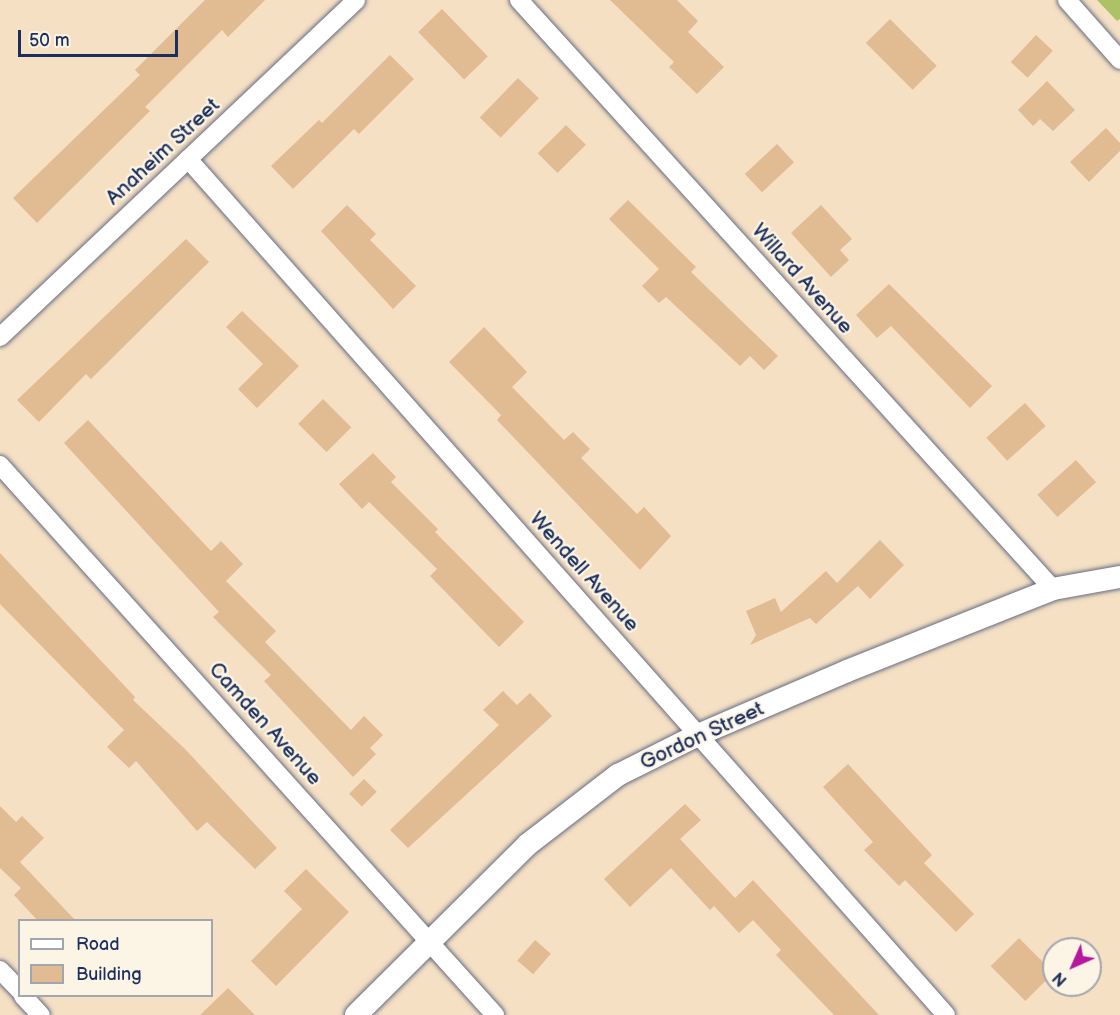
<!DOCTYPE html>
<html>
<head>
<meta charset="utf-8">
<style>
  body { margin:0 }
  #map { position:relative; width:1120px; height:1015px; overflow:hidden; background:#f5e0c4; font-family:"Balsamiq Sans",sans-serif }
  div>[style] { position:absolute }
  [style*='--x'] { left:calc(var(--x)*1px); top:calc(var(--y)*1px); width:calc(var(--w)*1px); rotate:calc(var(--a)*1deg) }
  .green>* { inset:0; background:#adc266 }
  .building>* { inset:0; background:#e1bb92; transform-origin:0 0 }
  .roads { filter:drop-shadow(0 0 2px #676d82) drop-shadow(0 0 2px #676d82) }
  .minor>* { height:18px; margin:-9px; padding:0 9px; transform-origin:9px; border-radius:9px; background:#fff }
  .tertiary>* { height:22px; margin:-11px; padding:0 11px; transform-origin:11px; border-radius:11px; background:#fff }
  span { translate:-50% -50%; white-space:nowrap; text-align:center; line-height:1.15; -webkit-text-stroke:4.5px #fcf5e5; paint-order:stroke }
  .street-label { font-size:21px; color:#1b2f5e }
  .legend { position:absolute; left:18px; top:919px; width:195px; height:78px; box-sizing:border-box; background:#fcf5e5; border:2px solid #a2a6af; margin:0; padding:8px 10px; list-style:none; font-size:18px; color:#1b2f5e }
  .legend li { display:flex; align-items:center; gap:12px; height:30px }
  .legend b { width:30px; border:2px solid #a2a6af }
  .north { position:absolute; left:1042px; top:937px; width:60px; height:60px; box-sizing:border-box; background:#fcf5e5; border:2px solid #a2a6af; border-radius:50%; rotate:225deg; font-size:16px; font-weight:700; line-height:24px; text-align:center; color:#1b2f5e }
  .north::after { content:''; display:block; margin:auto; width:21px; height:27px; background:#b5179e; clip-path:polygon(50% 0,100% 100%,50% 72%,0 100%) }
  .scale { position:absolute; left:18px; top:30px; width:160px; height:27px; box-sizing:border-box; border:3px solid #1b2f5e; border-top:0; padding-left:8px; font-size:18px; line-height:21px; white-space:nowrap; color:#1b2f5e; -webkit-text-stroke:4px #fcf5e5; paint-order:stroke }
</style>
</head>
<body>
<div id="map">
  <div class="green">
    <i style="clip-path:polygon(1097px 0,1120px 0,1120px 19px,1117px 21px)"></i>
  </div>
  <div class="building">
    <i style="clip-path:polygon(205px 0,265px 0,228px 37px,222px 30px,145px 107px,150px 111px,37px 223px,13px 198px,140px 75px,135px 70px)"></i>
    <i style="clip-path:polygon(610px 0,677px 0,698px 21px,688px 32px,724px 67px,697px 94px,669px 67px,674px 62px)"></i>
    <i style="left:442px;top:9px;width:66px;height:33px;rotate:46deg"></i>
    <i style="left:890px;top:19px;width:66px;height:34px;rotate:45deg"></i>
    <i style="left:1036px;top:35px;width:23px;height:37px;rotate:43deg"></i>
    <i style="clip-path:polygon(390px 55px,414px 79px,359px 134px,354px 129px,293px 189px,271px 166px,319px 120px,322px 123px)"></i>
    <i style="left:518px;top:78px;width:29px;height:55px;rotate:44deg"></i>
    <i style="clip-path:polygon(1047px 81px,1075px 110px,1053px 131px,1040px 119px,1033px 126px,1018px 110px)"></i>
    <i style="left:566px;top:125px;width:28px;height:40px;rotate:45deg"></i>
    <i style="clip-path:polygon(1106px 128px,1120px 143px,1120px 151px,1089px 182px,1070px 162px)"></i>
    <i style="left:777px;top:144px;width:25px;height:44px;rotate:47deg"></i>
    <i style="clip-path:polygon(628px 200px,696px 267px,691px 272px,778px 356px,764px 370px,750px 356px,740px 366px,666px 297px,659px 303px,642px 286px,659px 269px,609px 219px)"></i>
    <i style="clip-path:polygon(347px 205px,376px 234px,370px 240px,416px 286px,393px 309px,321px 231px)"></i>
    <i style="clip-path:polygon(821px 205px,852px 239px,840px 250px,849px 260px,831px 277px,791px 233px)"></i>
    <i style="clip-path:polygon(186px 239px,209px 262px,91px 379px,86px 374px,39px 422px,17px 400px)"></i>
    <i style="clip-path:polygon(889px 284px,992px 386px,970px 408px,891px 326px,877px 338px,856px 315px)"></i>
    <i style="clip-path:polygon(242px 311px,299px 366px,257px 408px,238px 389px,263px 364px,226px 327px)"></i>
    <i style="clip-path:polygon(484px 327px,527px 372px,512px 387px,564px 440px,573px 432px,590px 449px,581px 458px,637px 514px,644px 507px,671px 536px,640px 570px,497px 420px,501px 415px,449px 362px)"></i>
    <i style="left:323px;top:399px;width:40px;height:35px;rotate:45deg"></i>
    <i style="left:1025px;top:403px;width:31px;height:52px;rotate:48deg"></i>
    <i style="clip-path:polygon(88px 420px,211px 551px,221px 541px,243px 564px,226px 581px,276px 631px,265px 642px,351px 730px,364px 716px,383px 735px,370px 748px,376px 754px,353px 777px,264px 681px,271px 675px,213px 617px,219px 612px,64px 443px)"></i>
    <i style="clip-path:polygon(373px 453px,396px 477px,391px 482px,438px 529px,435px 532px,524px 622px,499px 647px,430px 576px,437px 569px,369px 502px,362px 509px,339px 484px)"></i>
    <i style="left:1076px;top:460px;width:30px;height:52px;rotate:48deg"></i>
    <i style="clip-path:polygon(880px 540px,904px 565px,870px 599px,858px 586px,816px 624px,810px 618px,750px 645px,756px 635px,746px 611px,775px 598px,781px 612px,826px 571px,837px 583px)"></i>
    <i style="clip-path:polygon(0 553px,135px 697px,133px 700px,185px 749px,277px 848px,255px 869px,207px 822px,197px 831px,136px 761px,129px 768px,107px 747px,124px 730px,0 604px)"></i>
    <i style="clip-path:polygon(503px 691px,517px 705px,530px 693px,552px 716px,408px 848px,390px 830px,499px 725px,483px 710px)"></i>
    <i style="clip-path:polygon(848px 764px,932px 855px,924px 863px,974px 914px,956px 932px,905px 880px,899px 886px,864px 850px,873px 842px,823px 787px)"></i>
    <i style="left:364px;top:779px;width:18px;height:21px;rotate:45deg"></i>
    <i style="clip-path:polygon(685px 804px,701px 820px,680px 839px,735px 898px,753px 880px,879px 1015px,834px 1015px,776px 955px,781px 950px,753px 920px,739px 933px,714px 906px,710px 910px,671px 868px,630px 907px,604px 879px)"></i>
    <i style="clip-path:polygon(0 806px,16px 822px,22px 816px,44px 838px,20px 862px,76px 921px,38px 921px,14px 895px,21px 888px,0 868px)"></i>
    <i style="clip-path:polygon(306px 869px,349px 912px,276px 986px,251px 961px,302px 909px,284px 891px)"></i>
    <i style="left:1019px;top:938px;width:49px;height:40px;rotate:45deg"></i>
    <i style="left:535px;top:940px;width:21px;height:27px;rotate:41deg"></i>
    <i style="clip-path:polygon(228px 988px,255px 1015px,200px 1015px)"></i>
  </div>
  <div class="roads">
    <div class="minor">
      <i style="--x:519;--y:0;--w:795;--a:47.8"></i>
      <i style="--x:1067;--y:0;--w:80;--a:48.5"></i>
      <i style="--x:188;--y:159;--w:1143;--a:48.47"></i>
      <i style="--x:0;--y:337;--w:490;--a:-43.4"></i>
      <i style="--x:0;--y:465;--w:740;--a:48.01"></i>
      <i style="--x:0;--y:970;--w:29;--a:46"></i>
      <i style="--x:23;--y:996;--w:26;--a:47"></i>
    </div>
    <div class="tertiary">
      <i style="--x:356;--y:1015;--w:241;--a:-44.8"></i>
      <i style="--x:527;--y:845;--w:115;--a:-37.6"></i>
      <i style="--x:618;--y:775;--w:89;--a:-26.6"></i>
      <i style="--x:698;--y:735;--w:162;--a:-23.2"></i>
      <i style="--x:847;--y:671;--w:222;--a:-21.7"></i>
      <i style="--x:1053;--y:589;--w:68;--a:-10.2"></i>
    </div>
  </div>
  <div class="street-label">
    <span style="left:163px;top:152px;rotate:-43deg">Anaheim Street</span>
    <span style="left:802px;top:279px;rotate:48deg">Willard Avenue</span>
    <span style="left:584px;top:572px;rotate:48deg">Wendell Avenue</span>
    <span style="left:265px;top:724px;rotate:48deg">Camden Avenue</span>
    <span style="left:702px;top:736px;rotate:-25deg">Gordon Street</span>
  </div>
  <ul class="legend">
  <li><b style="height:8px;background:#fff"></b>Road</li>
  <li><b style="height:16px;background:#e1bb92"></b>Building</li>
  </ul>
  <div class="north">N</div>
  <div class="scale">50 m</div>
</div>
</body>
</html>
